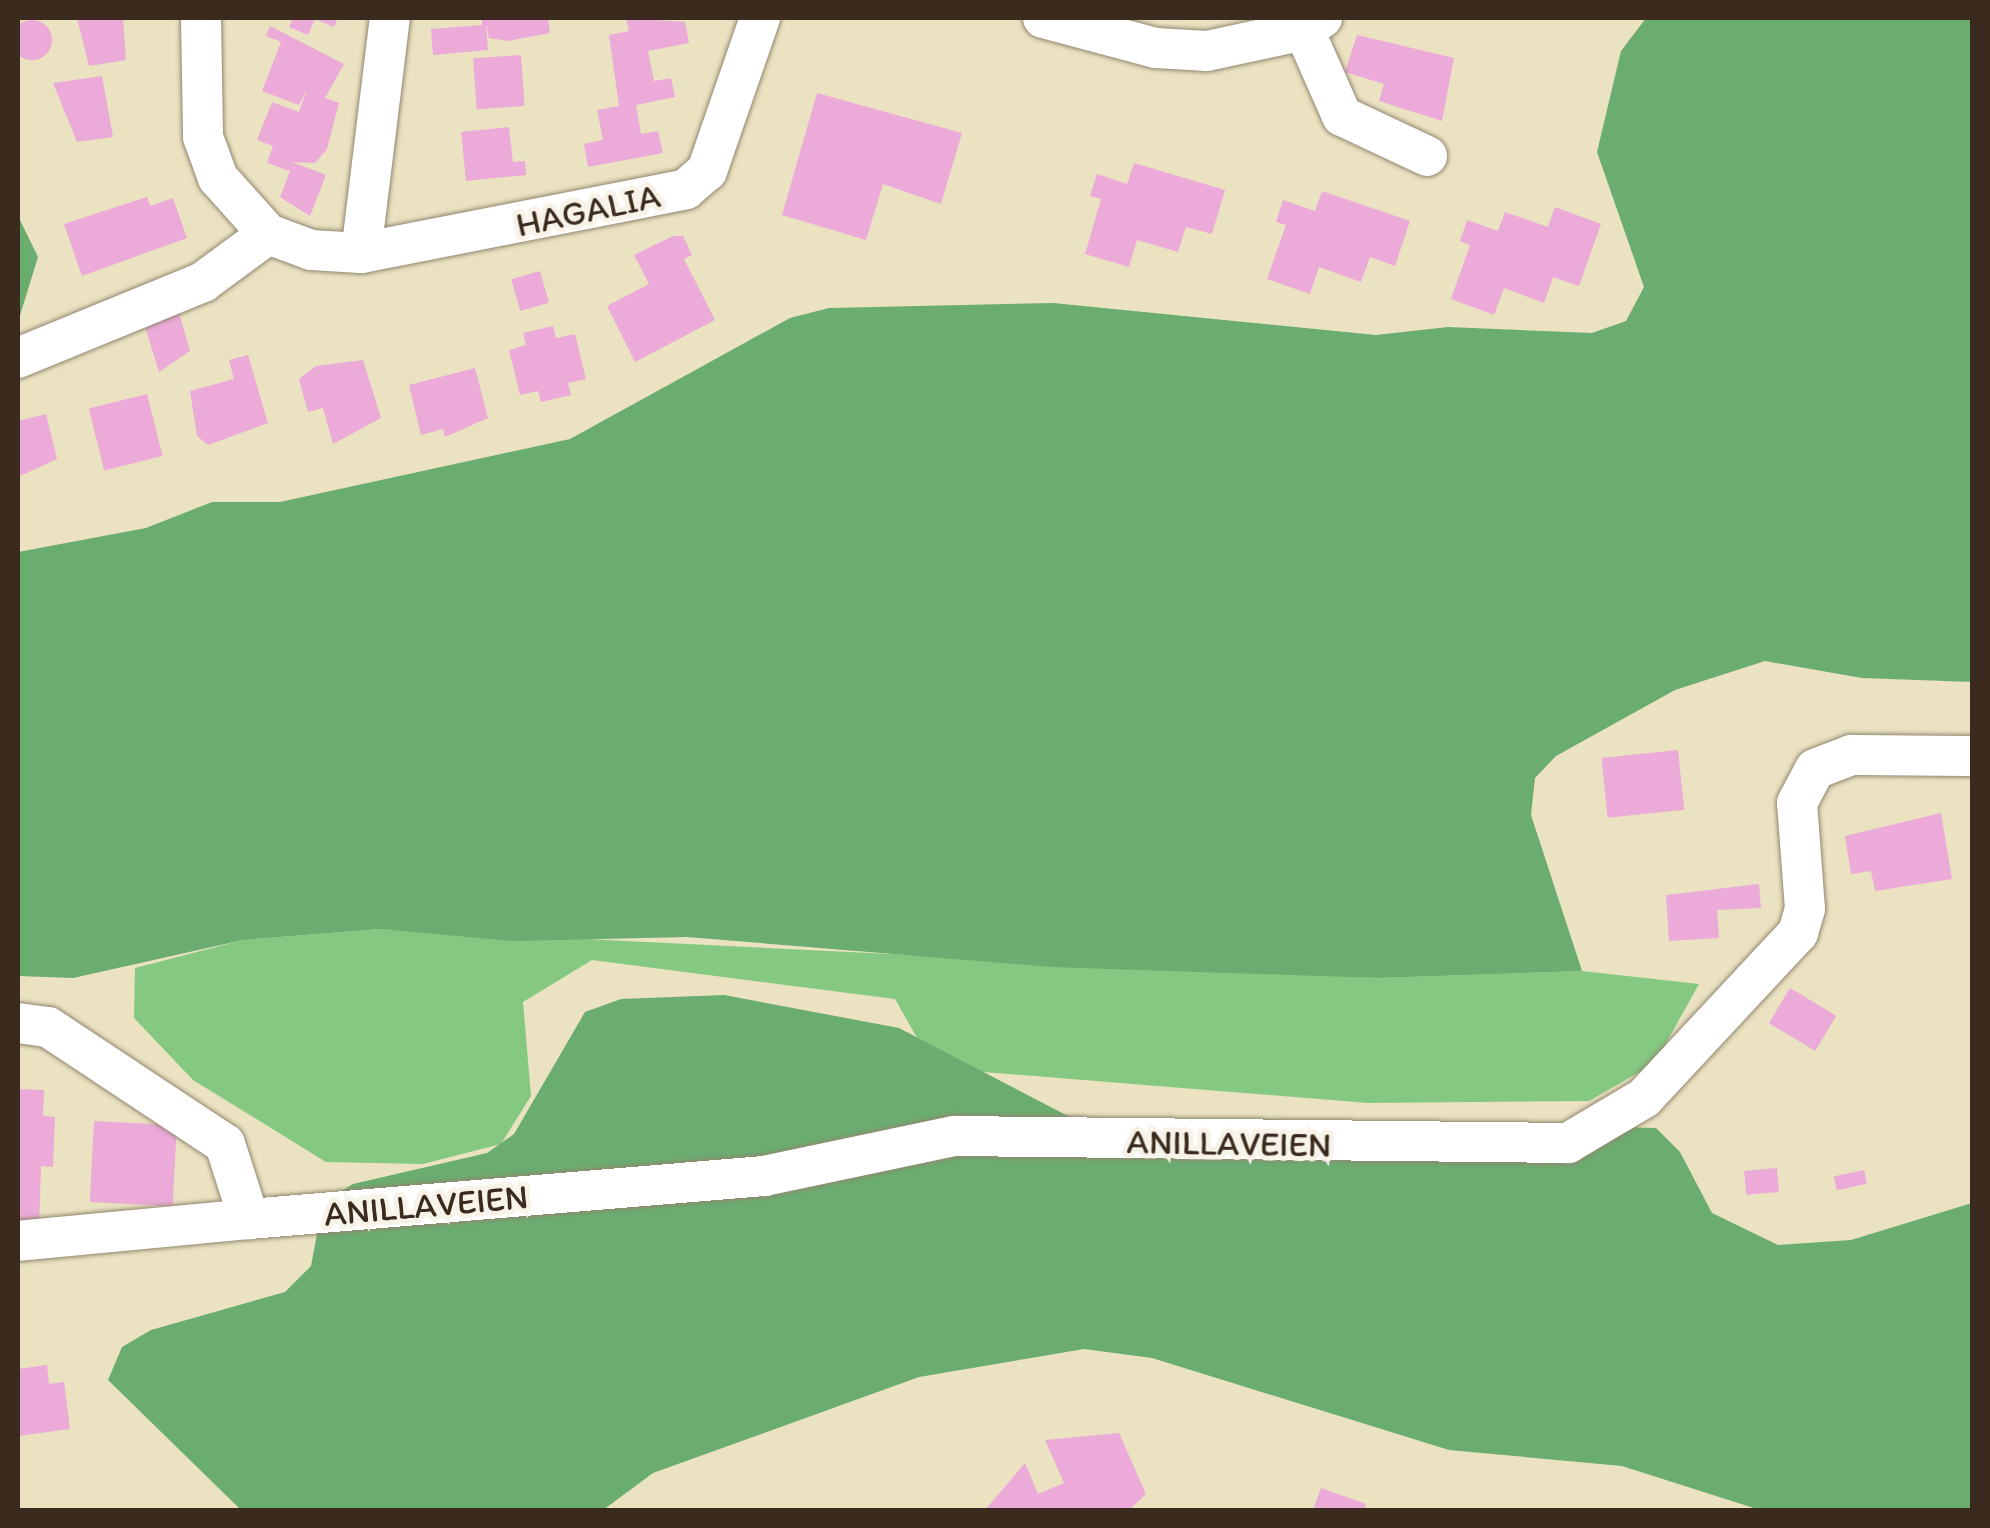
<!DOCTYPE html>
<html>
<head>
<meta charset="utf-8">
<style>
  body { margin:0 }
  #map { position:relative; width:1990px; height:1528px; overflow:hidden; background:#eae2c1; font-family:Itim,sans-serif }
  div>[style] { position:absolute }
  [style*='--x'] { left:calc(var(--x)*1px); top:calc(var(--y)*1px); width:calc(var(--w)*1px); rotate:calc(var(--a)*1deg) }
  .green>* { inset:0; background:#84c882 }
  .forest>* { inset:0; background:#6bac70 }
  .building>* { inset:0; background:#ebaad8; transform-origin:0 0 }
  .round { border-radius:50% }
  .roads { filter:drop-shadow(0 0 2px #928670) drop-shadow(0 0 2px #928670) }
  .minor>* { height:40px; margin:-20px; padding:0 20px; transform-origin:20px; border-radius:20px; background:#fff }
  span { translate:-50% -50%; white-space:nowrap; text-align:center; line-height:1.15; -webkit-text-stroke:10px #f7f3e8; paint-order:stroke }
  .street-label { font-size:35px; color:#3b2a1e }
  .frame { position:absolute; inset:0; border:20px solid #3b2a1e; pointer-events:none }
</style>
</head>
<body>
<div id="map">
  <div class="green">
    <i style="clip-path:polygon(381px 929px,1379px 978px,1582px 971px,1699px 984px,1655px 1063px,1589px 1101px,1368px 1103px,934px 1068px,895px 999px,592px 960px,523px 1002px,531px 1096px,501px 1144px,423px 1164px,326px 1162px,193px 1080px,134px 1018px,135px 968px,243px 940px)"></i>
  </div>
  <div class="forest">
    <i style="clip-path:polygon(1646px 18px,1972px 18px,1972px 682px,1862px 678px,1765px 661px,1675px 690px,1556px 756px,1535px 778px,1531px 815px,1582px 971px,1379px 978px,1053px 967px,687px 937px,514px 941px,381px 929px,243px 940px,73px 978px,18px 976px,18px 552px,146px 528px,212px 502px,280px 502px,570px 439px,790px 318px,829px 308px,1053px 303px,1376px 335px,1448px 327px,1592px 333px,1626px 321px,1644px 287px,1597px 152px,1621px 51px)"></i>
    <i style="clip-path:polygon(18px 216px,38px 257px,18px 322px)"></i>
    <i style="clip-path:polygon(724px 995px,899px 1028px,1066px 1115px,1133px 1137px,1252px 1119px,1656px 1128px,1680px 1152px,1712px 1213px,1778px 1245px,1851px 1240px,1972px 1203px,1972px 1510px,1760px 1510px,1622px 1466px,1449px 1450px,1152px 1358px,1084px 1349px,919px 1377px,653px 1473px,603px 1510px,241px 1510px,108px 1380px,122px 1347px,151px 1330px,285px 1292px,311px 1266px,323px 1202px,353px 1184px,487px 1153px,514px 1134px,585px 1012px,621px 999px)"></i>
  </div>
  <div class="building">
    <i style="clip-path:polygon(77px 18px,123px 18px,126px 60px,89px 66px)"></i>
    <i style="clip-path:polygon(293px 18px,338px 18px,334px 27px,315px 19px,308px 35px,289px 27px)"></i>
    <i style="clip-path:polygon(482px 18px,548px 19px,550px 33px,508px 41px,489px 38px,486px 24px,488px 50px,433px 55px,431px 29px,482px 25px)"></i>
    <i style="clip-path:polygon(626px 18px,685px 22px,689px 43px,648px 51px,654px 81px,671px 78px,675px 97px,636px 105px,641px 134px,658px 131px,663px 153px,588px 167px,584px 144px,603px 140px,597px 110px,619px 106px,609px 35px,629px 31px)"></i>
    <i class="round" style="left:12px;top:20px;width:40px;height:40px"></i>
    <i style="clip-path:polygon(270px 26px,344px 64px,325px 98px,339px 103px,327px 149px,315px 163px,292px 162px,326px 175px,310px 216px,280px 197px,290px 171px,267px 163px,273px 146px,257px 140px,272px 102px,299px 112px,307px 90px,299px 105px,262px 91px,281px 42px,266px 36px)"></i>
    <i style="clip-path:polygon(1357px 35px,1454px 58px,1442px 121px,1379px 101px,1384px 84px,1345px 72px)"></i>
    <i style="left:521px;top:55px;width:51px;height:48px;rotate:86deg"></i>
    <i style="clip-path:polygon(102px 76px,113px 137px,77px 142px,53px 83px)"></i>
    <i style="clip-path:polygon(817px 93px,962px 133px,941px 204px,883px 184px,866px 240px,782px 215px)"></i>
    <i style="clip-path:polygon(509px 127px,513px 162px,525px 161px,526px 175px,466px 181px,461px 132px)"></i>
    <i style="clip-path:polygon(1134px 163px,1225px 190px,1212px 234px,1186px 227px,1178px 252px,1137px 240px,1129px 267px,1085px 254px,1101px 199px,1090px 196px,1097px 174px,1127px 184px)"></i>
    <i style="clip-path:polygon(1322px 191px,1410px 221px,1395px 266px,1370px 257px,1361px 282px,1319px 267px,1310px 294px,1267px 279px,1286px 225px,1276px 222px,1283px 200px,1315px 211px)"></i>
    <i style="clip-path:polygon(147px 197px,150px 206px,173px 198px,187px 238px,82px 276px,64px 224px)"></i>
    <i style="clip-path:polygon(1555px 207px,1601px 224px,1579px 286px,1553px 277px,1544px 303px,1504px 288px,1494px 315px,1451px 299px,1470px 245px,1460px 241px,1467px 220px,1498px 231px,1505px 212px,1548px 227px)"></i>
    <i style="clip-path:polygon(673px 236px,683px 236px,692px 255px,684px 259px,715px 320px,635px 362px,607px 306px,649px 284px,634px 255px)"></i>
    <i style="left:540px;top:271px;width:33px;height:30px;rotate:74deg"></i>
    <i style="clip-path:polygon(179px 313px,190px 351px,159px 372px,144px 323px)"></i>
    <i style="clip-path:polygon(553px 326px,556px 338px,575px 334px,586px 379px,568px 383px,571px 395px,541px 402px,538px 391px,520px 395px,509px 350px,526px 345px,523px 333px)"></i>
    <i style="clip-path:polygon(248px 355px,268px 423px,208px 445px,197px 436px,190px 391px,234px 379px,229px 360px)"></i>
    <i style="clip-path:polygon(363px 360px,381px 418px,333px 444px,323px 408px,308px 412px,299px 379px,316px 366px)"></i>
    <i style="clip-path:polygon(475px 368px,488px 418px,445px 437px,443px 429px,421px 435px,409px 385px)"></i>
    <i style="left:147px;top:394px;width:64px;height:60px;rotate:76deg"></i>
    <i style="clip-path:polygon(46px 414px,57px 459px,18px 477px,18px 421px)"></i>
    <i style="left:1678px;top:750px;width:60px;height:77px;rotate:84deg"></i>
    <i style="clip-path:polygon(1941px 813px,1952px 879px,1875px 891px,1871px 871px,1851px 874px,1845px 836px)"></i>
    <i style="clip-path:polygon(1759px 884px,1761px 908px,1717px 910px,1719px 938px,1669px 941px,1666px 895px)"></i>
    <i style="left:1790px;top:988px;width:54px;height:41px;rotate:31deg"></i>
    <i style="clip-path:polygon(18px 1089px,44px 1090px,43px 1116px,55px 1117px,53px 1167px,41px 1166px,39px 1230px,18px 1229px)"></i>
    <i style="left:94px;top:1121px;width:83px;height:81px;rotate:3deg"></i>
    <i style="left:1777px;top:1168px;width:24px;height:33px;rotate:85deg"></i>
    <i style="left:1864px;top:1170px;width:14px;height:31px;rotate:78deg"></i>
    <i style="clip-path:polygon(47px 1365px,49px 1384px,64px 1382px,70px 1429px,18px 1436px,18px 1369px)"></i>
    <i style="clip-path:polygon(1119px 1433px,1146px 1494px,1129px 1510px,985px 1510px,1025px 1463px,1038px 1494px,1064px 1483px,1045px 1440px)"></i>
    <i style="clip-path:polygon(1321px 1488px,1366px 1504px,1364px 1510px,1313px 1510px)"></i>
  </div>
  <div class="roads">
    <div class="minor">
      <i style="--x:201;--y:18;--w:119;--a:89"></i>
      <i style="--x:203;--y:137;--w:44;--a:69.9"></i>
      <i style="--x:218;--y:178;--w:75;--a:48.2"></i>
      <i style="--x:268;--y:234;--w:46;--a:20.4"></i>
      <i style="--x:311;--y:250;--w:50;--a:3.4"></i>
      <i style="--x:361;--y:253;--w:331;--a:-11.1"></i>
      <i style="--x:686;--y:189;--w:28;--a:-41"></i>
      <i style="--x:707;--y:171;--w:162;--a:-70.9"></i>
      <i style="--x:1043;--y:18;--w:117;--a:14.9"></i>
      <i style="--x:1156;--y:48;--w:51;--a:3.4"></i>
      <i style="--x:1207;--y:51;--w:99;--a:-12.2"></i>
      <i style="--x:1304;--y:30;--w:22;--a:-34"></i>
      <i style="--x:1304;--y:30;--w:94;--a:66.2"></i>
      <i style="--x:1342;--y:116;--w:94;--a:25.2"></i>
      <i style="--x:361;--y:253;--w:237;--a:-83"></i>
      <i style="--x:18;--y:358;--w:200;--a:-22.3"></i>
      <i style="--x:203;--y:282;--w:81;--a:-36.4"></i>
      <i style="--x:18;--y:1023;--w:30;--a:8"></i>
      <i style="--x:48;--y:1027;--w:212;--a:33.5"></i>
      <i style="--x:225;--y:1144;--w:79;--a:72.3"></i>
      <i style="--x:249;--y:1219;--w:232;--a:174.6"></i>
      <i style="--x:249;--y:1219;--w:517;--a:-4.77"></i>
      <i style="--x:764;--y:1176;--w:194;--a:-11.9"></i>
      <i style="--x:954;--y:1136;--w:614;--a:0.65"></i>
      <i style="--x:1568;--y:1143;--w:88;--a:-30.6"></i>
      <i style="--x:1644;--y:1098;--w:226;--a:-47"></i>
      <i style="--x:1798;--y:933;--w:25;--a:-74"></i>
      <i style="--x:1805;--y:909;--w:106;--a:-94.3"></i>
      <i style="--x:1797;--y:803;--w:38;--a:-62"></i>
      <i style="--x:1815;--y:769;--w:39;--a:-21"></i>
      <i style="--x:1851;--y:755;--w:121;--a:0.5"></i>
    </div>
  </div>
  <div class="street-label">
    <span style="left:588px;top:210px;rotate:-12deg">HAGALIA</span>
    <span style="left:1229px;top:1143px;rotate:1deg">ANILLAVEIEN</span>
    <span style="left:426px;top:1205px;rotate:-5deg">ANILLAVEIEN</span>
  </div>
  <div class="frame"></div>
</div>
</body>
</html>
